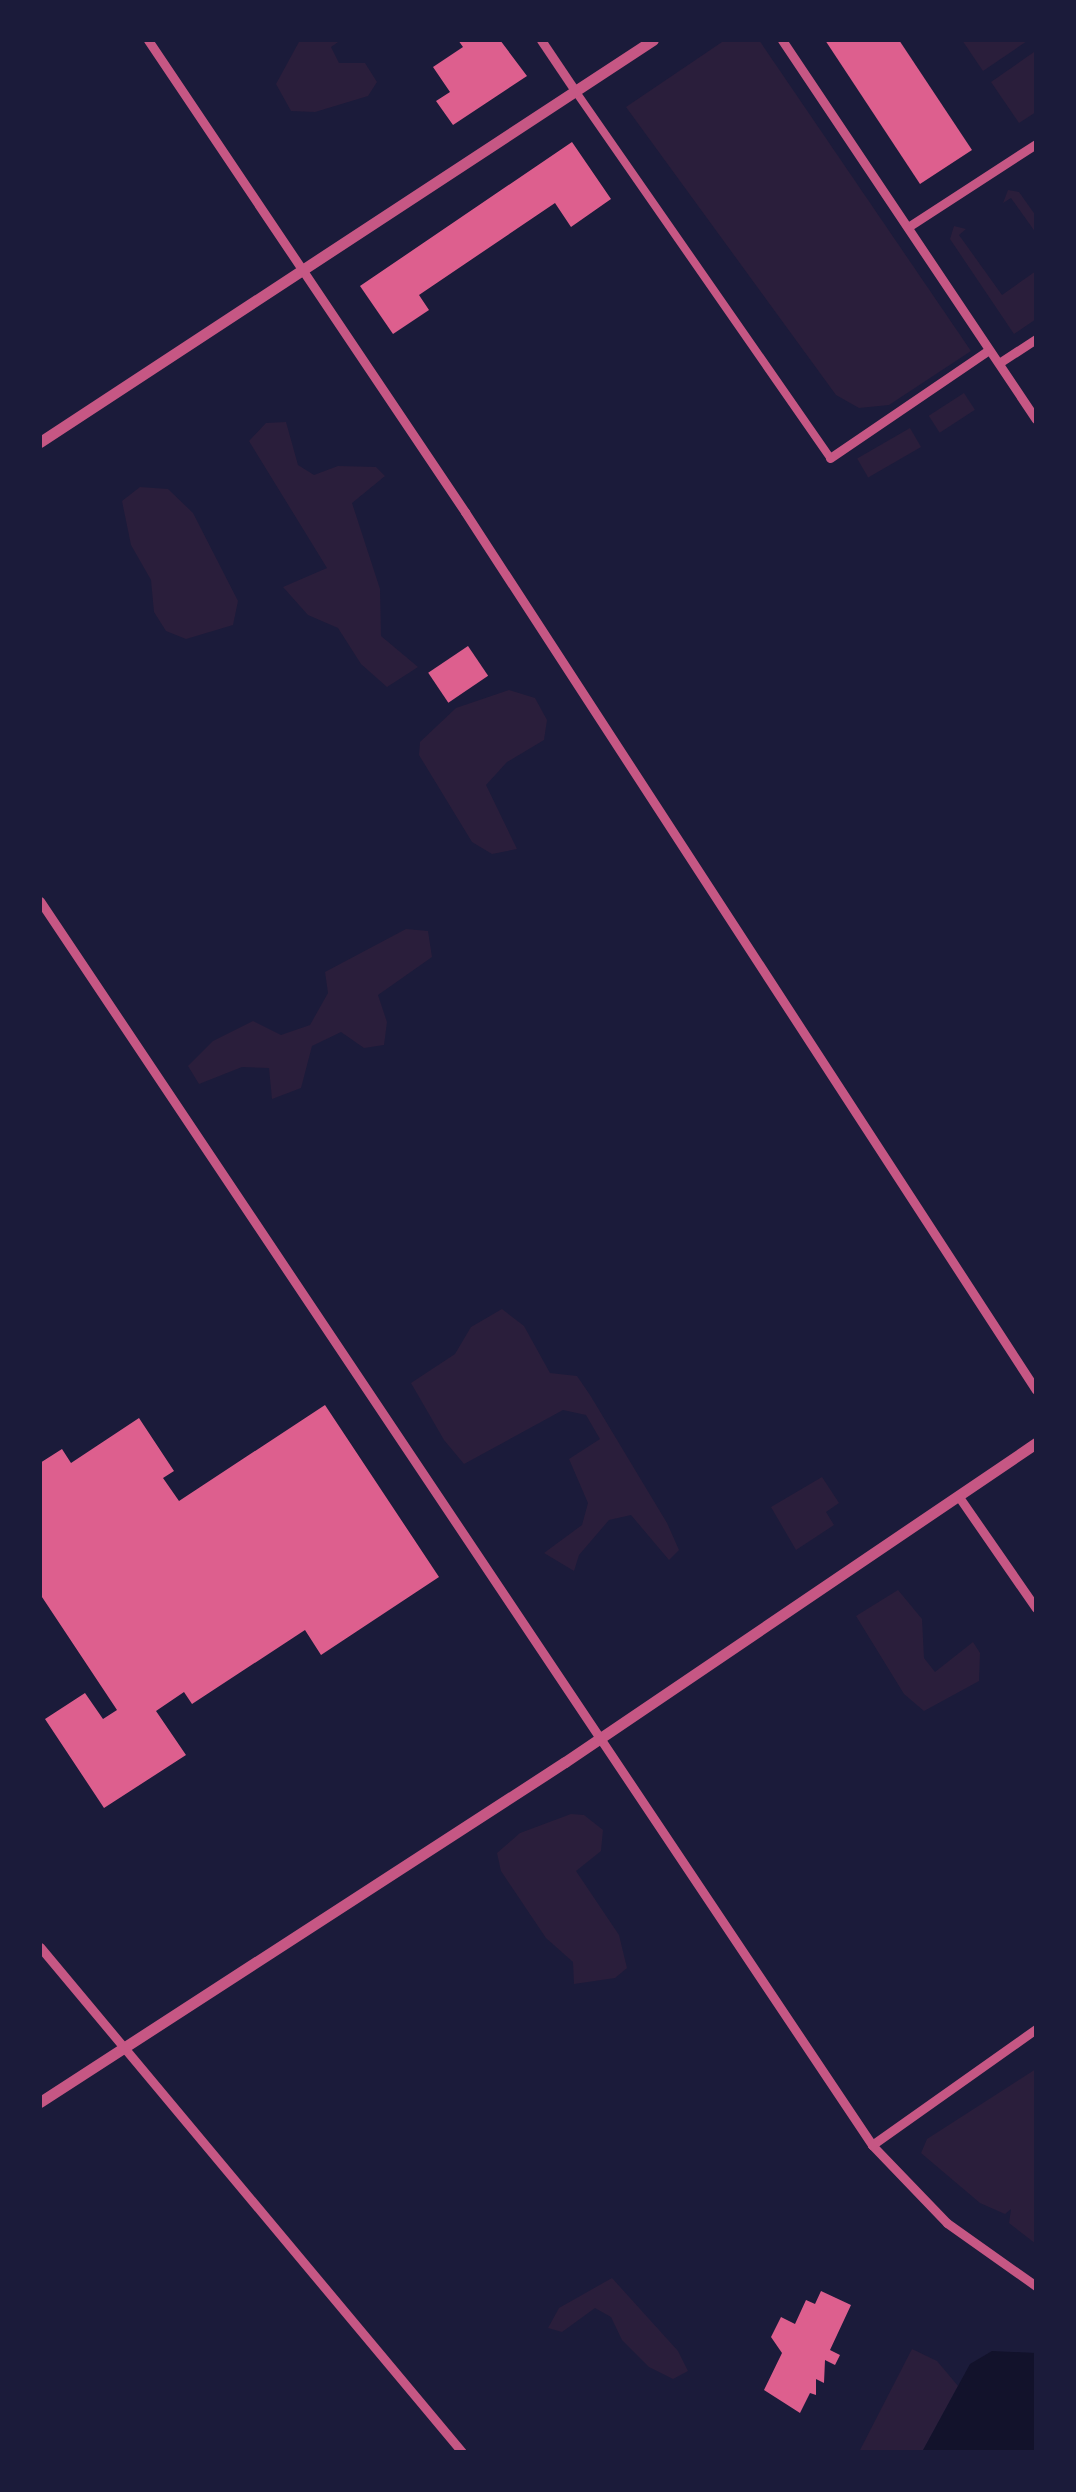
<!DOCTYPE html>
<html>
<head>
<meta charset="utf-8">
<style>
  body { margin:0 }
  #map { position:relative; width:1076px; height:2492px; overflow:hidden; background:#1b1b3a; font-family:"Crimson Pro",serif }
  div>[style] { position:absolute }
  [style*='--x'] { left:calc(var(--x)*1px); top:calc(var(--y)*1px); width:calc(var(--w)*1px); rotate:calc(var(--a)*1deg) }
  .green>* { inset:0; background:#2a1e3b; transform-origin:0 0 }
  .water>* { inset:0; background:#12122b }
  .building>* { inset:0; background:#dd5f8e; transform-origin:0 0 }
  .pedestrian>* { height:8px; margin:-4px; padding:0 4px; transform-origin:4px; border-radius:4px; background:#c65784 }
  .minor>* { height:9px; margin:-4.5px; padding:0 4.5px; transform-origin:4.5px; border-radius:4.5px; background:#c65784 }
  .tertiary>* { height:11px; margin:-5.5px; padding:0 5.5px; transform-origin:5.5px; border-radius:5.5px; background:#c65784 }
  span { translate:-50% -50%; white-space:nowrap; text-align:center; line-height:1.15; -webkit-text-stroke:9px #1b1b3a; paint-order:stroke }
  .frame { position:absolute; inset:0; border:42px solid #1b1b3a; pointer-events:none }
</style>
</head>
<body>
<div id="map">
  <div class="green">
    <i style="clip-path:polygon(300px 40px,341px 40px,331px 47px,339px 63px,365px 63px,377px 82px,368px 96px,315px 112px,291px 111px,276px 84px)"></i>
    <i style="clip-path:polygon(725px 40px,759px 40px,971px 351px,889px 405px,859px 408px,836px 395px,626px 107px)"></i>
    <i style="clip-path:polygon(962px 40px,1026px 40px,1027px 41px,983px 71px)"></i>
    <i style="clip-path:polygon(1034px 52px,1036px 112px,1019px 123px,991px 82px)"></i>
    <i style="clip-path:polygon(1008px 190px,1019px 192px,1036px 216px,1036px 233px,1011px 198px,1003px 203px)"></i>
    <i style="clip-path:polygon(954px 226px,966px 229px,959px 235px,1002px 295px,1036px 271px,1036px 319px,1014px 334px,950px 239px)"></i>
    <i style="left:964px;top:393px;width:20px;height:42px;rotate:57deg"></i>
    <i style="clip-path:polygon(286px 422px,298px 465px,314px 475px,338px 466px,376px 467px,385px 476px,352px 503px,380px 589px,381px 636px,418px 667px,387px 687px,361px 664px,338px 628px,308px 615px,283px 587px,327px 568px,249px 441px,266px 423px)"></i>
    <i style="left:910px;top:428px;width:22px;height:61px;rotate:60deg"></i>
    <i style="clip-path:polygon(140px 487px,168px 489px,193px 513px,238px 601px,233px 625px,186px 639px,166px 631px,154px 612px,151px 580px,131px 545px,122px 501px)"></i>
    <i style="clip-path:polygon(509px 690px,535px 698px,547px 720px,544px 740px,507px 762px,486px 785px,517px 849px,492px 854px,472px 842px,419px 755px,420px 742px,456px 708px)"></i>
    <i style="clip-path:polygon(406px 929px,428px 931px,432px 957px,378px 995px,387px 1022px,384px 1045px,364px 1048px,341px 1032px,312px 1046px,301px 1088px,272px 1099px,269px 1068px,242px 1067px,199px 1084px,188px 1066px,213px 1041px,253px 1021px,281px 1035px,310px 1025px,328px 993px,325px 972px)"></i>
    <i style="clip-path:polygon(502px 1309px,524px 1326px,550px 1373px,577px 1376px,590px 1395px,667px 1523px,679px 1550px,669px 1560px,631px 1515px,609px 1520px,579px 1555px,574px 1571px,544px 1553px,582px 1525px,588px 1503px,569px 1459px,600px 1439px,586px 1415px,563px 1410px,464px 1464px,444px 1440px,411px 1383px,455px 1354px,471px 1327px)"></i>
    <i style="clip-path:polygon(822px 1477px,839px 1503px,826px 1512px,834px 1525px,796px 1550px,771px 1507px)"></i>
    <i style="clip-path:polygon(898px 1590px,922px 1619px,924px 1658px,935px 1672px,973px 1642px,980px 1653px,979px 1681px,924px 1711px,904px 1694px,856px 1616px)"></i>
    <i style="clip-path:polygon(571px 1814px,584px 1815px,603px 1830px,601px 1851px,576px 1871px,619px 1935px,627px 1968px,615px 1978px,574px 1984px,573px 1962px,546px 1938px,501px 1871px,497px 1853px,520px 1833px)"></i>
    <i style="clip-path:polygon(1036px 2069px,1036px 2244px,1009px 2223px,1011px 2209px,1005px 2214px,980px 2203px,921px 2153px,927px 2139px)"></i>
    <i style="clip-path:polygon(612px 2278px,678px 2351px,688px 2371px,673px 2379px,649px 2367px,622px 2340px,611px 2317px,595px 2308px,562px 2332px,548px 2328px,559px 2308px)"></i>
    <i style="clip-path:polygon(912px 2349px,937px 2361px,958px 2386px,922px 2452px,859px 2452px)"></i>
  </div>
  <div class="water">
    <i style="clip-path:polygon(992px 2351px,1036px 2353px,1036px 2452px,922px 2452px,970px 2364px)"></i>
  </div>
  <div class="building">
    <i style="clip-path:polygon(458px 40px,500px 40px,527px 76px,453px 125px,436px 101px,450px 92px,433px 67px,463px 47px)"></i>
    <i style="clip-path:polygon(825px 40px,899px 40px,972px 150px,920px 184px)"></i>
    <i style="clip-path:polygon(572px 142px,611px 199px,571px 227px,555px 203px,419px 295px,429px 310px,393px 334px,360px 286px)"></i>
    <i style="left:468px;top:646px;width:36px;height:48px;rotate:56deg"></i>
    <i style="clip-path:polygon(325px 1405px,439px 1577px,321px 1655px,305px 1630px,192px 1704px,184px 1692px,156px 1711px,186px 1755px,104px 1808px,45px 1719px,85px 1693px,103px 1719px,117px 1710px,40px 1594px,40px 1463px,62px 1449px,71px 1463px,139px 1418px,174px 1471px,163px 1478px,179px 1501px)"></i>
    <i style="clip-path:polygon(821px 2291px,851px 2305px,830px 2350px,840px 2355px,835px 2365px,825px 2360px,824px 2383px,816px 2379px,816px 2395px,810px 2393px,800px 2413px,764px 2390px,782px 2353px,771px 2337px,781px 2317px,795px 2324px,806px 2300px,815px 2304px)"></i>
  </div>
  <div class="pedestrian">
    <i style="--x:576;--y:92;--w:446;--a:55.2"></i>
  </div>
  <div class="minor">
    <i style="--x:148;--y:40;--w:569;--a:56.11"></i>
    <i style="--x:465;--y:512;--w:1047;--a:56.96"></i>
    <i style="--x:541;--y:40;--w:63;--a:56.1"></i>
    <i style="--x:782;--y:40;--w:456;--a:56.2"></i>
    <i style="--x:908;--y:227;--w:153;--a:-33"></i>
    <i style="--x:999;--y:363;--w:44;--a:-33"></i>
    <i style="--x:830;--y:458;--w:192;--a:-34.2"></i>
    <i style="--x:40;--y:901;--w:1497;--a:56.22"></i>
    <i style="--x:872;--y:2145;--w:108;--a:46.1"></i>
    <i style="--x:947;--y:2223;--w:109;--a:35.3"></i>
    <i style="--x:959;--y:1497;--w:135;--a:55.3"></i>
    <i style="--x:40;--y:1947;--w:658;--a:50.12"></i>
    <i style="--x:872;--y:2145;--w:201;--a:-35.3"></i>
  </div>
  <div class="tertiary">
    <i style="--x:40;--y:442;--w:733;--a:-33.26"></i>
    <i style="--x:40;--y:2102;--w:625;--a:-32.93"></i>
    <i style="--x:565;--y:1762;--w:569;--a:-34.11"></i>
  </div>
  <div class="frame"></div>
</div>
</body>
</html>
